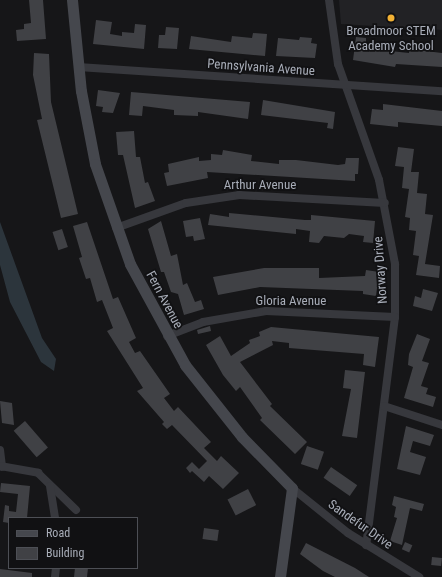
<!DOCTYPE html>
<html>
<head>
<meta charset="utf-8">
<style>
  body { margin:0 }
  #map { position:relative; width:442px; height:577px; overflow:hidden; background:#161618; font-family:"Roboto Condensed",sans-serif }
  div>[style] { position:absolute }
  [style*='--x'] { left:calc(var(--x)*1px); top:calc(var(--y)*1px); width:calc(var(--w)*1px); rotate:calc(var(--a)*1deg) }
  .built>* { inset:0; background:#222225 }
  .water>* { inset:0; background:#2c353c }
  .building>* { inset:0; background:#404145; transform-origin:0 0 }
  .street>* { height:8px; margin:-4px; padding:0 4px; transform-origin:4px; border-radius:4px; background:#37383d }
  .secondary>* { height:11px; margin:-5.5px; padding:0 5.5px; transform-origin:5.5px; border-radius:5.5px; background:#45474d }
  .dots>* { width:11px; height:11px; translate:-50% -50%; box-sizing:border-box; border:2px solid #111113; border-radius:50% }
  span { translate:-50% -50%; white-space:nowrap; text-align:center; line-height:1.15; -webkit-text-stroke:3.5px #111113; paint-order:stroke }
  .poi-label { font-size:13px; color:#a8adb8 }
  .street-label { font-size:13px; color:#a8adb8 }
  .legend { position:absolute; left:8px; top:517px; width:130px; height:52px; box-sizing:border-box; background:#111113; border:1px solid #4d4f55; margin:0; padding:5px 7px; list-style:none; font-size:12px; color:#a8adb8 }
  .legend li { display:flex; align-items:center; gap:8px; height:20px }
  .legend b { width:20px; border:1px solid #4d4f55 }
</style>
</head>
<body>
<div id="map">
  <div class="built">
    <i style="clip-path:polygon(339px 0,442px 0,442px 30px,341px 24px)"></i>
  </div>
  <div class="water">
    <i style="clip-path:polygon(0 222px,42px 338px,56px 359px,54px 371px,41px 362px,10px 302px,0 265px)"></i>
  </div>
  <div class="building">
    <i style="clip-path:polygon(29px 0,43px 0,46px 39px,17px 41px,16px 30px,24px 29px,24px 24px,31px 23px)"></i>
    <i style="clip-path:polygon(96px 20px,112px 22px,110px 34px,122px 36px,122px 32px,134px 33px,135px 24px,146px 25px,144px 49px,93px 44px)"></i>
    <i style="clip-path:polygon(166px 27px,179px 28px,177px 49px,158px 48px,159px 35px,165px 35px)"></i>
    <i style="clip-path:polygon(253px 33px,267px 34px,265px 56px,189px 49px,191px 36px,231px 42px,232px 36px,252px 38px)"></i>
    <i style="clip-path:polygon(300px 37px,312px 38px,311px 43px,317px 44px,315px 58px,276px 56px,278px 38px,299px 40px)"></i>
    <i style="clip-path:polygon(356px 37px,366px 38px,366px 44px,391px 46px,390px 51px,409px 53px,409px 49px,442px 53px,442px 67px,396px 64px,395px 67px,353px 60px)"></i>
    <i style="clip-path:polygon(34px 53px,49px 54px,51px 102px,78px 214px,61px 218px,37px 120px,42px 119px,33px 75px)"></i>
    <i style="clip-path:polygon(98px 90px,120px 93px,113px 113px,102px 112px,103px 107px,96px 106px)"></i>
    <i style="clip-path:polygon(131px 92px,250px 102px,248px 119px,198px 112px,198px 116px,174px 115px,174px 110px,143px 106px,142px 116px,129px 115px)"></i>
    <i style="clip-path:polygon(263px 100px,335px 112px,333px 129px,327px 128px,328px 123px,261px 115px)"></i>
    <i style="clip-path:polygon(383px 104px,442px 111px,442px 126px,398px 122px,398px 127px,370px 124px,372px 109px,383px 110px)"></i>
    <i style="clip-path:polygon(134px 131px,136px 157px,140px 157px,145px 183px,148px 182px,155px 201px,135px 208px,123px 155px,118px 155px,116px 132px)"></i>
    <i style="clip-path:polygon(398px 147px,414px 149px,411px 172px,419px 172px,417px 193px,427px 194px,425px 214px,433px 215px,425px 264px,440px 266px,439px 278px,416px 275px,419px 256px,413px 255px,416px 231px,409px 230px,410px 218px,405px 217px,409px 189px,402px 188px,404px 167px,395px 166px)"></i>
    <i style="clip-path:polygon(223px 150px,252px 155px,251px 161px,279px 164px,279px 160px,296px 160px,338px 165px,345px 164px,346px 158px,359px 158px,358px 174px,355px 174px,355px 181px,207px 172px,208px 178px,167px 186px,164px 173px,169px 172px,168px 164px,199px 157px,199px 161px,211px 160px,211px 154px,222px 155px)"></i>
    <i style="clip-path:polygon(229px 213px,305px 220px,311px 220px,311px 215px,375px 221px,373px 243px,363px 242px,364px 236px,349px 234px,344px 238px,324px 236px,319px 243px,309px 242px,310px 231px,296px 229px,296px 234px,208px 225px,210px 214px,229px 217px)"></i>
    <i style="clip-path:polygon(200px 218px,205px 239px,194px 241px,193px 236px,186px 237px,183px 221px)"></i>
    <i style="clip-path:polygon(161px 221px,171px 256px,177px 254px,183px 285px,187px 283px,195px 302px,201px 300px,204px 309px,184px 315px,178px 294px,171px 292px,164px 272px,161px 272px,148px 229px)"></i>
    <i style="clip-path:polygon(87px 222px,113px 299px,118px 297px,136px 338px,129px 342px,135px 353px,140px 351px,170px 394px,164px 398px,174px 411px,178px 407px,211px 442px,204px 448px,217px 461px,221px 456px,239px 473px,223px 489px,209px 476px,204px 482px,192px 471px,190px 473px,186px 468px,192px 462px,199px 469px,207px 461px,172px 425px,167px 429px,162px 424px,164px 422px,137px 391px,143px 388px,107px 331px,113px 328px,102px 300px,97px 302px,90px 278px,86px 279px,79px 258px,82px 257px,73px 226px)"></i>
    <i style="left:62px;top:229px;width:19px;height:10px;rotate:72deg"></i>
    <i style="clip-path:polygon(264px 268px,319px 268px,319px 278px,365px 276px,366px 270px,379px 272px,376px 296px,363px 294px,363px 291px,260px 287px,218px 295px,213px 277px)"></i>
    <i style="clip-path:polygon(423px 289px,438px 293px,432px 311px,413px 306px,415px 296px,421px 298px)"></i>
    <i style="clip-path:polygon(210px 326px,211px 331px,198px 334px,197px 330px)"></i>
    <i style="clip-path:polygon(271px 327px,379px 337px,375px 367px,363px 365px,364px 354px,289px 348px,289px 343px,272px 341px,273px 345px,240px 362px,272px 404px,270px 406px,307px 442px,295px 454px,260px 420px,262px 418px,240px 387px,236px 391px,223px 375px,206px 345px,220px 336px,231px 356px,250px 343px,249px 340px,260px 336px,259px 332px)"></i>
    <i style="clip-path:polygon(417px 334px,430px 339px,422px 361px,429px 363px,421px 386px,428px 388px,426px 394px,436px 397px,433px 407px,404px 398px,413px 367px,408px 365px,409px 354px)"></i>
    <i style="clip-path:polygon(345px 370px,365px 372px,357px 438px,342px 436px,351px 389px,343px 388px)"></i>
    <i style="clip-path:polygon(0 401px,12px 403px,14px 425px,2px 423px)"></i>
    <i style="left:25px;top:421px;width:35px;height:15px;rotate:49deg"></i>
    <i style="clip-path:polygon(406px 426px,434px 435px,430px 446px,413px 441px,410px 452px,426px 457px,420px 475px,397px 469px)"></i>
    <i style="left:307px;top:446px;width:18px;height:19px;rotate:19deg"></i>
    <i style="left:331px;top:467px;width:32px;height:13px;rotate:35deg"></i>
    <i style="clip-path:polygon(1px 483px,30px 486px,27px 518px,9px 518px,9px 523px,3px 522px,5px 505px,9px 506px,9px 511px,16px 512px,18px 494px,0 492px)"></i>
    <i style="left:248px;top:489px;width:18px;height:23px;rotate:63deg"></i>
    <i style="clip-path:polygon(394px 496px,424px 504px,422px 511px,410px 508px,402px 545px,390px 541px,397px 518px,394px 517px,396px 507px,392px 505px)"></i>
    <i style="left:204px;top:528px;width:15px;height:11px;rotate:8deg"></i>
    <i style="left:405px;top:542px;width:8px;height:8px;rotate:23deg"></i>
    <i style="clip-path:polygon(306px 543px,355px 568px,369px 577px,335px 577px,323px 571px,300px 554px)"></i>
    <i style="left:432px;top:557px;width:10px;height:8px;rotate:6deg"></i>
    <i style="clip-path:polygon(75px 568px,88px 568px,87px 577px,74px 577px)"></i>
    <i style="clip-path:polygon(0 569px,32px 573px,32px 577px,0 577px)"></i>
  </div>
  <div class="street">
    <i style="--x:329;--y:0;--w:65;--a:82"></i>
    <i style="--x:338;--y:64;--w:123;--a:70.5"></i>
    <i style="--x:379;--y:180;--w:86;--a:79.2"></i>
    <i style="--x:395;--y:264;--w:53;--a:90"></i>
    <i style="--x:395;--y:317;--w:230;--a:97.2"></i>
    <i style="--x:78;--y:67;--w:365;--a:3.8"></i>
    <i style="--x:116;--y:228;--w:74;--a:-19.7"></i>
    <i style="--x:186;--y:203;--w:54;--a:-8.6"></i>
    <i style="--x:239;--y:195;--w:146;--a:3.1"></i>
    <i style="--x:167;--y:336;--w:39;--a:-21"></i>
    <i style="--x:203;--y:322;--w:64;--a:-9.9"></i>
    <i style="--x:266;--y:311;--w:129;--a:2.7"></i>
    <i style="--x:384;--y:406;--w:61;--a:18.1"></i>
    <i style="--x:0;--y:450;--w:17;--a:83"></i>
    <i style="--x:0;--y:466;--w:39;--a:10"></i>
    <i style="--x:38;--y:473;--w:53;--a:44.2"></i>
    <i style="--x:50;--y:486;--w:32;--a:81"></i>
    <i style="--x:292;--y:488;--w:72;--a:38.8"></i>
    <i style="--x:348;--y:533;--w:84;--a:31.8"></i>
    <i style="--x:55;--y:577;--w:9;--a:-84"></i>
  </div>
  <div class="secondary">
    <i style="--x:72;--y:0;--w:91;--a:84.4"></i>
    <i style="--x:81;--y:91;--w:74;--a:79.1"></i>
    <i style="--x:95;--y:164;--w:106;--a:70.7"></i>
    <i style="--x:130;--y:264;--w:115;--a:61.4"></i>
    <i style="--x:185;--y:365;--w:92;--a:51.6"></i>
    <i style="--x:242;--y:437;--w:71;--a:45.6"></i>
    <i style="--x:292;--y:488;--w:90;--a:97.7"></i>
  </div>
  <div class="dots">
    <i style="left:391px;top:18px;background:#f2b134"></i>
  </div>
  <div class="poi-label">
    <span style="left:391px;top:39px">Broadmoor STEM<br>Academy School</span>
  </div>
  <div class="street-label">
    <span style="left:261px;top:68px;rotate:4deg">Pennsylvania Avenue</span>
    <span style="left:260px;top:185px">Arthur Avenue</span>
    <span style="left:381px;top:270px;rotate:-94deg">Norway Drive</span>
    <span style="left:164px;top:300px;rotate:62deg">Fern Avenue</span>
    <span style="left:291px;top:301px">Gloria Avenue</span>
    <span style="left:360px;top:525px;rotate:35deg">Sandefur Drive</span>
  </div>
  <ul class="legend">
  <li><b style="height:5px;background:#45474d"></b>Road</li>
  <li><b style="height:11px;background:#404145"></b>Building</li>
  </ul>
</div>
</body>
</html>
